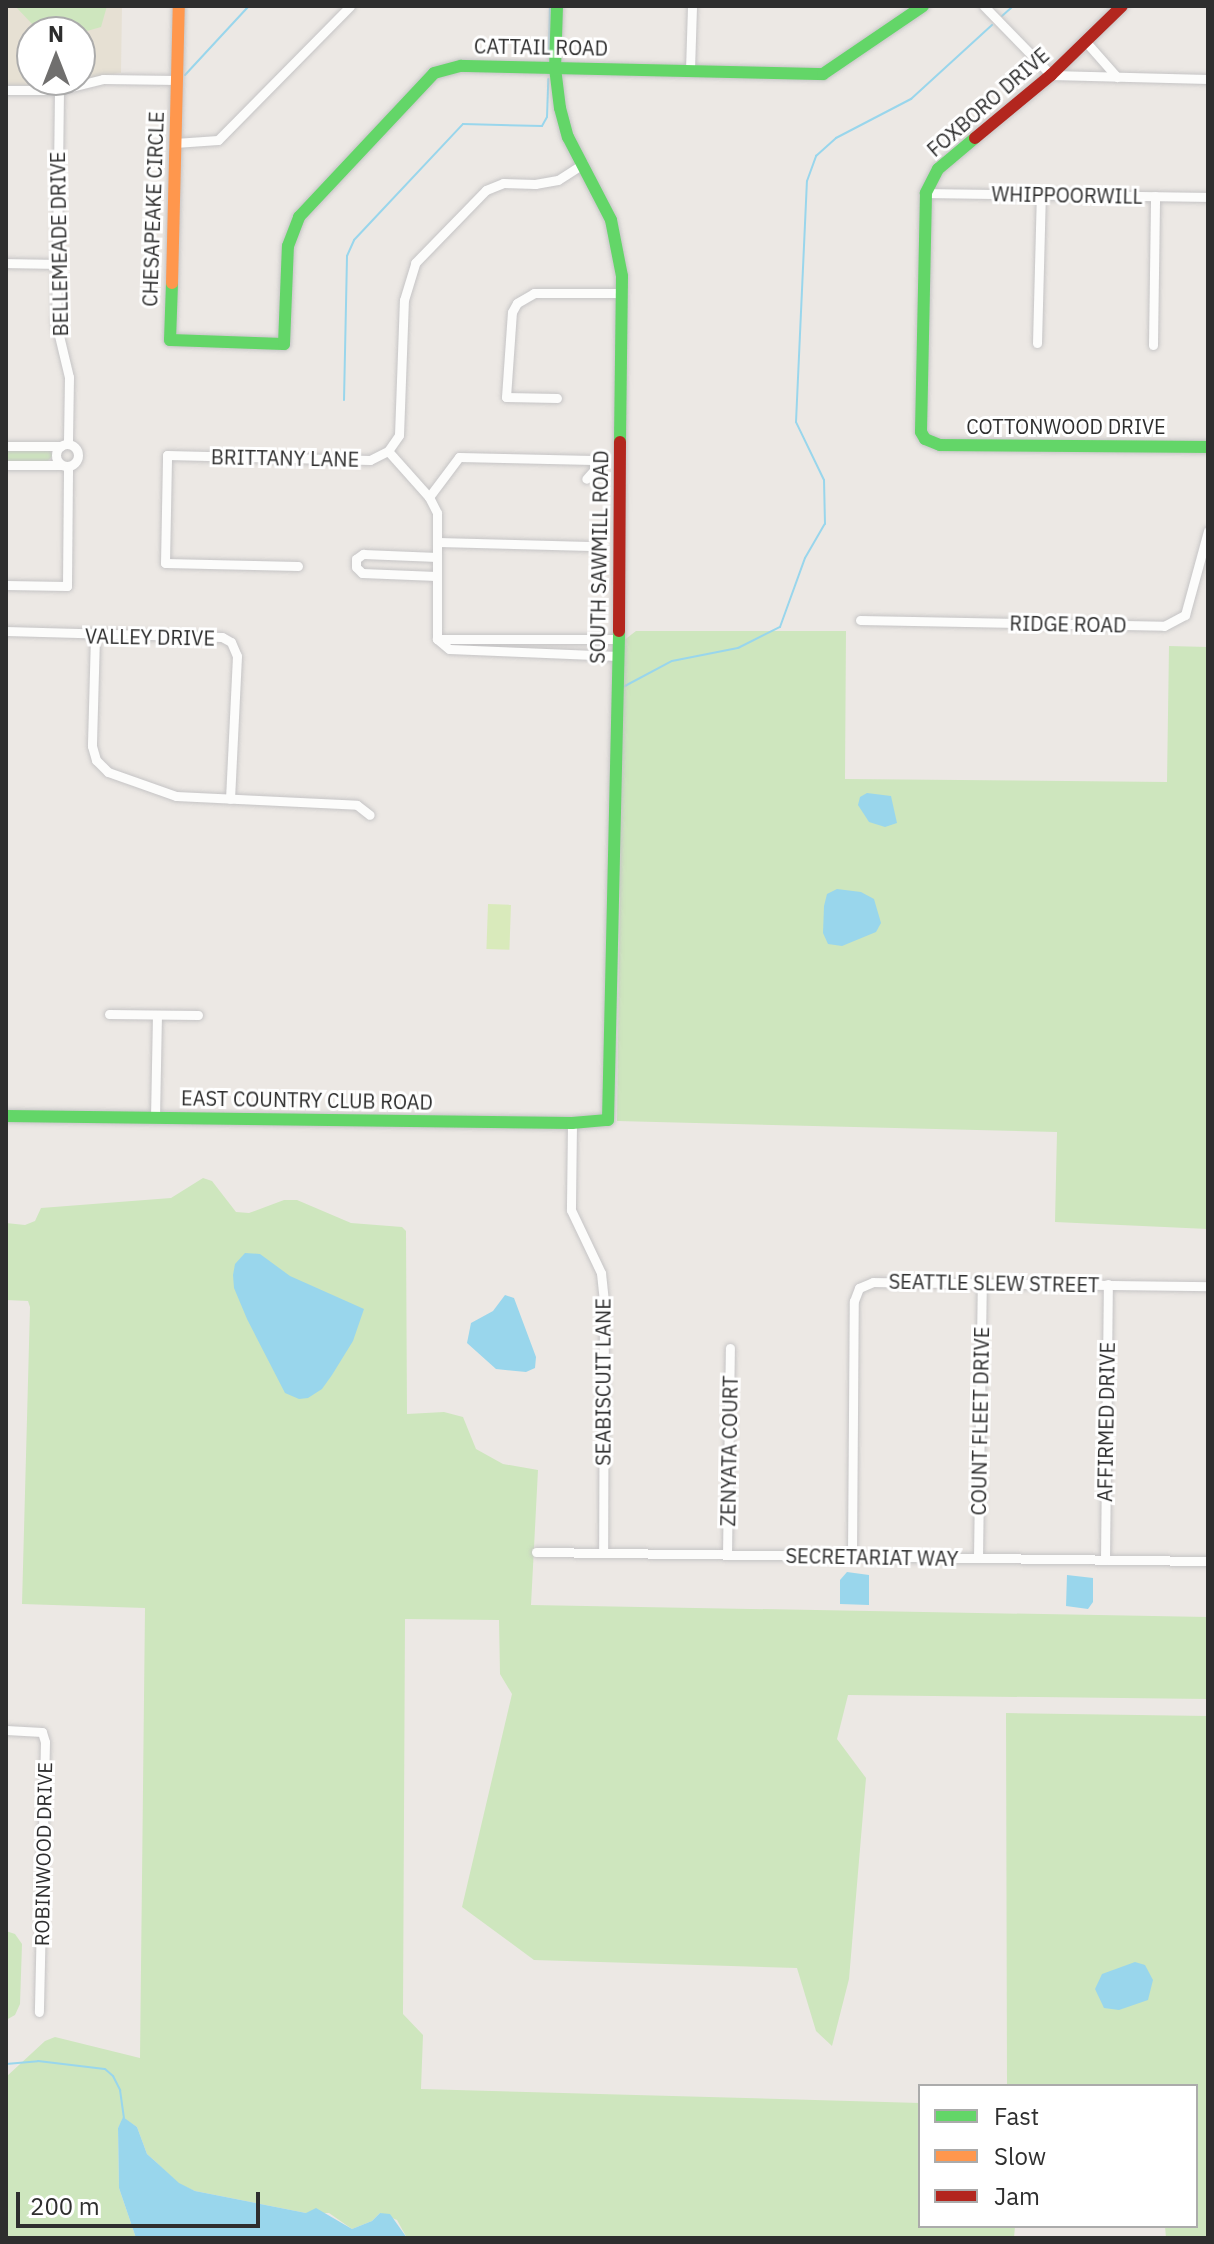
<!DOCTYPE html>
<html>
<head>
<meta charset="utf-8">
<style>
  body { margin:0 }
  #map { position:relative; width:1214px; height:2244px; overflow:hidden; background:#ece8e4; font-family:"IBM Plex Sans",sans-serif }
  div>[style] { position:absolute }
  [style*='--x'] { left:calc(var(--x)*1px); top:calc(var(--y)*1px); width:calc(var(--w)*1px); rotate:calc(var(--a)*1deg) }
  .education>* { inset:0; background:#e6e0d3 }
  .green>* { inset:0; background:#cee6be }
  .pitch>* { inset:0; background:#d9eabb; transform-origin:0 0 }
  .water>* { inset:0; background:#99d6ec }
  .stream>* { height:2px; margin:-1px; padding:0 1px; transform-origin:1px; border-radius:1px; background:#99d6ec }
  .roads { filter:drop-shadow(0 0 2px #c5c4c5) drop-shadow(0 0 2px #c5c4c5) }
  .street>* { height:9px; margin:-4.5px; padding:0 4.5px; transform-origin:4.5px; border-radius:4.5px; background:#fcfcfb }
  .street>.ring { margin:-4.5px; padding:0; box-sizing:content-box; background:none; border:9px solid #fcfcfb; border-radius:50% }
  .fast>* { height:12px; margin:-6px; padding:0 6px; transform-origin:6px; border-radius:6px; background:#63d668 }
  .slow>* { height:12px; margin:-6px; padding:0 6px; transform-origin:6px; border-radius:6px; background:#ff974d }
  .jam>* { height:12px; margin:-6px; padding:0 6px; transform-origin:6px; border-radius:6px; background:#b3261e }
  span { translate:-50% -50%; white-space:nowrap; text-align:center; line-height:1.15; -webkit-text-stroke:6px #fff; paint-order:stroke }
  .street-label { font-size:20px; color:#2e2e2e }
  .frame { position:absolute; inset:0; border:8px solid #2e2e2e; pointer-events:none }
  .legend { position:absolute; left:918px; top:2084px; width:280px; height:144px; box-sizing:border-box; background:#fff; border:2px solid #ababab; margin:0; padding:10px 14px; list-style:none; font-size:24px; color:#2e2e2e }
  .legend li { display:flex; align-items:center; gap:16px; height:40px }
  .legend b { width:40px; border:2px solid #ababab }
  .north { position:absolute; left:16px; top:16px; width:80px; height:80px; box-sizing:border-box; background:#fff; border:2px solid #ababab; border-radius:50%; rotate:0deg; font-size:22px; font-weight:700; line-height:32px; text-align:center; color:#2e2e2e }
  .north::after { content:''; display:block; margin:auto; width:28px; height:36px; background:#706f6e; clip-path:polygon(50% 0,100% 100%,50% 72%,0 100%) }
  .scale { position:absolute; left:16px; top:2192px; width:244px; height:36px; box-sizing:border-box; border:4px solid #2e2e2e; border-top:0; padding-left:10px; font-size:24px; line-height:28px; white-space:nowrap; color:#2e2e2e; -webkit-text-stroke:6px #fff; paint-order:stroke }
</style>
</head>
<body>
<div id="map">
  <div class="education">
    <i style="clip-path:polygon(6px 6px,122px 6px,121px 73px,80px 79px,80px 32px,32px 32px,32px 80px,77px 80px,59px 85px,6px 85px)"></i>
  </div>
  <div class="green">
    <i style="clip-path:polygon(15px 6px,107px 6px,101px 27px,80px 33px,34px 26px)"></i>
    <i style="clip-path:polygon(6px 450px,49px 450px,53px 455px,48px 461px,6px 461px)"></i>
    <i style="clip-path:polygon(636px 631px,846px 631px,845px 779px,1167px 782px,1169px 646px,1208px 647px,1208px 1229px,1055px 1222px,1057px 1132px,617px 1121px,623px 641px)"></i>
    <i style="clip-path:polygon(203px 1178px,212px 1181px,236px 1212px,249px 1213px,284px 1200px,297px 1200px,351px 1223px,402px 1227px,406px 1231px,407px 1414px,444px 1412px,463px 1417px,476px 1449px,503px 1464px,538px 1470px,531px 1605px,1208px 1617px,1208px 1699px,848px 1695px,837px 1739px,866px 1778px,849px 1979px,832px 2046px,816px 2031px,797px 1968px,534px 1960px,462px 1907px,512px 1694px,500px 1674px,499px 1620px,405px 1619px,403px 2014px,423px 2035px,421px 2089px,920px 2103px,920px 2226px,1015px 2226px,1014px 2238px,407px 2238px,397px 2220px,380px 2213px,372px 2221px,352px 2229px,329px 2213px,306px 2213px,195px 2191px,179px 2184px,156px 2162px,147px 2154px,137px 2127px,123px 2118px,118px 2128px,119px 2188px,136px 2238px,6px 2238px,6px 2077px,45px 2041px,55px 2037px,140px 2058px,145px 1608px,22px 1604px,30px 1307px,28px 1301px,6px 1300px,6px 1223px,25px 1225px,35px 1221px,41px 1208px,171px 1198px)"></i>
    <i style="clip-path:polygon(1006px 1713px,1208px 1716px,1208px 2238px,1166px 2238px,1165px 2226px,1196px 2226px,1196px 2086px,1007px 2086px)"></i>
    <i style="clip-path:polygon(6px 1931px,15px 1934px,22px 1944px,20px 2004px,15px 2015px,6px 2020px)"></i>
  </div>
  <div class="pitch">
    <i style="left:488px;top:904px;width:23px;height:45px;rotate:2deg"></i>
  </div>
  <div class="water">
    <i style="clip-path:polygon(867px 793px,891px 796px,897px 823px,885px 827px,869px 822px,858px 805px,860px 797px)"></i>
    <i style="clip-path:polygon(837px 889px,861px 892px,874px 899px,881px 923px,876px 932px,842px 946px,828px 944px,823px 933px,824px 906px,827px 894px)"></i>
    <i style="clip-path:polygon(245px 1253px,260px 1254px,290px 1276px,364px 1309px,353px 1341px,332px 1375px,322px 1389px,308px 1398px,299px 1399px,285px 1393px,247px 1319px,234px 1288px,233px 1275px,235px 1264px)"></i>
    <i style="clip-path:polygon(505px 1295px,514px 1298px,536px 1357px,535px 1368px,526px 1372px,496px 1369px,467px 1343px,471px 1323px,493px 1311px)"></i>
    <i style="clip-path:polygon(847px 1572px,869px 1575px,869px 1605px,840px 1604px,840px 1580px)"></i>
    <i style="clip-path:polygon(1067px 1575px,1093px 1578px,1093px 1602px,1088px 1609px,1066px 1606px)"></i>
    <i style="clip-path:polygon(1135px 1962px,1145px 1965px,1153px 1980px,1148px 2000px,1119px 2010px,1104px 2008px,1095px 1989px,1102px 1974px)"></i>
    <i style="clip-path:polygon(123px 2117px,137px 2127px,147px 2154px,156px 2162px,179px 2183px,195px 2191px,306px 2213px,316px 2208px,352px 2229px,372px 2221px,380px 2213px,390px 2214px,407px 2238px,136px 2238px,119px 2188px,118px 2128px)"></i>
  </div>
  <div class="stream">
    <i style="--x:1002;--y:16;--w:15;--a:-42"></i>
    <i style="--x:549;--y:57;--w:51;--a:-88.9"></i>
    <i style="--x:185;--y:75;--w:94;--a:-47.2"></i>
    <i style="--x:344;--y:400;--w:144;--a:-88.8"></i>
    <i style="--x:347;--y:256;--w:17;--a:-66"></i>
    <i style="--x:354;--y:240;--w:159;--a:-46.8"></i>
    <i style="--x:463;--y:124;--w:79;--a:1.5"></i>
    <i style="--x:542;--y:126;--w:10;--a:-61"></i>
    <i style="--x:547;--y:117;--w:38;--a:-88"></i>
    <i style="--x:623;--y:687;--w:55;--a:-28"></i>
    <i style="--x:672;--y:661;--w:67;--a:-11.1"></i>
    <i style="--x:738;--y:648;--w:47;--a:-26.6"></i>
    <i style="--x:780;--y:627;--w:73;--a:-70.1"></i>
    <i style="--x:805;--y:558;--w:39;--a:-60"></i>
    <i style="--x:825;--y:524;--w:44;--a:-91.3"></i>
    <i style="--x:824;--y:480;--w:64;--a:-115.8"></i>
    <i style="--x:796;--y:422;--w:241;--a:-87.4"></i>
    <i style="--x:807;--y:181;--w:27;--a:-70"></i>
    <i style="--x:816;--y:156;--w:27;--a:-42"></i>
    <i style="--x:836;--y:138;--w:85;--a:-27.5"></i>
    <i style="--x:911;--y:99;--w:110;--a:-42.4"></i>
    <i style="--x:6;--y:2064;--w:32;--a:-5"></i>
    <i style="--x:38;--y:2061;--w:67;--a:6.8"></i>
    <i style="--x:105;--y:2069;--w:11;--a:41"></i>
    <i style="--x:113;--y:2076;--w:16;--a:63"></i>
    <i style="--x:120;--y:2090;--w:29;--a:82"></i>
  </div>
  <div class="roads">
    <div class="street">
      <i style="--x:984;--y:6;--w:96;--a:45.8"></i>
      <i style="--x:1051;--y:75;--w:157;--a:1.5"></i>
      <i style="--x:1086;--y:42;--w:47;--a:48.5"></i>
      <i style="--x:690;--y:70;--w:64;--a:-88.2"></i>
      <i style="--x:6;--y:90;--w:53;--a:0"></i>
      <i style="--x:59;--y:90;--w:45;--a:-14"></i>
      <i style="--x:103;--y:79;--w:74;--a:0.8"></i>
      <i style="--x:59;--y:90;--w:233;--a:90.7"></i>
      <i style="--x:56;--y:323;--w:56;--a:76.5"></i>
      <i style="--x:69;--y:377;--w:67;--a:90.9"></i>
      <i style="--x:175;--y:143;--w:43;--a:-4"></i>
      <i style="--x:218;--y:140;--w:188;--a:-45.4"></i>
      <i style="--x:926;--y:193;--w:282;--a:0.8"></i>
      <i style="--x:6;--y:263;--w:50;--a:1.1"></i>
      <i style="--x:1037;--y:343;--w:149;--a:-88.5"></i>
      <i style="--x:1153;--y:345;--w:149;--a:-89.2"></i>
      <i style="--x:557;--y:398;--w:51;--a:-178.9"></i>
      <i style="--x:506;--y:397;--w:85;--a:-86"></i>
      <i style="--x:512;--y:312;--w:10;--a:-61"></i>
      <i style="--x:517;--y:303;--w:20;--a:-30"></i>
      <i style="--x:534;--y:293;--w:88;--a:0"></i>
      <i class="ring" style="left:56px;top:444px;width:13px;height:13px"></i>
      <i style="--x:6;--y:446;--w:55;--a:0"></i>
      <i style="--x:388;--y:451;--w:62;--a:48.3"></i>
      <i style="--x:429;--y:497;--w:18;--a:63"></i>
      <i style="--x:437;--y:513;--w:126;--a:90"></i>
      <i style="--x:6;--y:465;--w:55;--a:0"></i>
      <i style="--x:429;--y:497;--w:50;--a:-53.1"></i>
      <i style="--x:459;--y:457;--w:134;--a:1.3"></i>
      <i style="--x:593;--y:460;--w:9;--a:77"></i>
      <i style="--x:595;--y:469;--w:13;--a:132"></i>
      <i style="--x:438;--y:542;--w:152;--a:1.5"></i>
      <i style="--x:298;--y:566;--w:133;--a:-178.7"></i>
      <i style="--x:165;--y:563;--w:108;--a:-88.9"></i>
      <i style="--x:167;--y:455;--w:203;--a:1.4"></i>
      <i style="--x:370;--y:460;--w:20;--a:-27"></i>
      <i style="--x:388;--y:451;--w:19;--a:-55"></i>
      <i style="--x:399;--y:435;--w:135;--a:-87.9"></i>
      <i style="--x:404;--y:300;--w:39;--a:-73"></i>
      <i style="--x:415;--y:263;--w:102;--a:-45.8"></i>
      <i style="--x:486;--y:190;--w:18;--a:-22"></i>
      <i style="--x:503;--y:183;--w:32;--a:2"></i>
      <i style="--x:535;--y:184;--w:23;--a:-10"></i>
      <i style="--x:558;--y:180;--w:30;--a:-33"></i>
      <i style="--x:436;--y:576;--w:74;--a:-177.7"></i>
      <i style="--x:362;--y:573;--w:8;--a:-135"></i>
      <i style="--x:356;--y:567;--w:8;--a:-90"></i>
      <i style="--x:356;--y:559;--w:9;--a:-36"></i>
      <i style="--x:363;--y:554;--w:74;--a:2.3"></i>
      <i style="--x:6;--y:585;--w:61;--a:0.9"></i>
      <i style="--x:67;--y:586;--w:119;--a:-89.5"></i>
      <i style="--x:860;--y:620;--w:304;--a:1.1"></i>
      <i style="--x:1164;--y:626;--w:24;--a:-28"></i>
      <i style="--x:1185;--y:615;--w:87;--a:-74.7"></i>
      <i style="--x:6;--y:631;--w:216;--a:1.6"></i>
      <i style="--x:222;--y:637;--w:10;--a:29"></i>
      <i style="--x:231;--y:642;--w:15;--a:67"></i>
      <i style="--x:237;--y:656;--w:143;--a:92.8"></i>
      <i style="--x:95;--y:636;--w:110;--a:91.6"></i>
      <i style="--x:92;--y:746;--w:15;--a:74"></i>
      <i style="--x:96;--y:760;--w:17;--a:45"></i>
      <i style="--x:108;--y:772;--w:72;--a:19.4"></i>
      <i style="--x:176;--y:796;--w:181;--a:2.8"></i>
      <i style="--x:357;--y:805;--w:16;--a:38"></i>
      <i style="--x:618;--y:656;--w:169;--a:-177.6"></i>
      <i style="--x:449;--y:649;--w:16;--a:-140"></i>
      <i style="--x:437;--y:639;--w:181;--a:0"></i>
      <i style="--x:109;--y:1014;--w:89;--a:0.6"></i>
      <i style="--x:155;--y:1118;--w:103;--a:-88.9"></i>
      <i style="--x:572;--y:1123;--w:87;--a:90.7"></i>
      <i style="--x:571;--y:1210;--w:70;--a:64.5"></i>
      <i style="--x:601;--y:1273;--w:30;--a:84"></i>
      <i style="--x:604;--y:1303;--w:250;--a:90.2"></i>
      <i style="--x:536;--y:1552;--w:672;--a:0.77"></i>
      <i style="--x:727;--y:1555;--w:207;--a:-89.2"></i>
      <i style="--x:852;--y:1557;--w:256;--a:-89.6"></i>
      <i style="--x:854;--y:1301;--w:14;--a:-69"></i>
      <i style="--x:859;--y:1288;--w:15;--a:-23"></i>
      <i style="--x:873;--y:1282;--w:335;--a:0.7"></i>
      <i style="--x:978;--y:1558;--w:275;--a:-89.2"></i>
      <i style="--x:1105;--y:1560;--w:276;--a:-89.4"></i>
      <i style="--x:6;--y:1730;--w:36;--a:3"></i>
      <i style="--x:42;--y:1732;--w:10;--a:73"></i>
      <i style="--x:45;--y:1742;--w:270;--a:91.3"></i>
    </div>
    <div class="fast">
      <i style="--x:557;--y:6;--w:62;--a:91.8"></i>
      <i style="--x:555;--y:68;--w:40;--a:82.9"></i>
      <i style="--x:560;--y:108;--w:30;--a:75"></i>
      <i style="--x:568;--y:137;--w:93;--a:62.6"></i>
      <i style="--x:611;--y:220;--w:57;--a:78.9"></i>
      <i style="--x:622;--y:276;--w:166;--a:90.7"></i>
      <i style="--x:975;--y:138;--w:48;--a:140"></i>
      <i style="--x:938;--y:169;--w:27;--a:117"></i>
      <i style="--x:926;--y:193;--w:239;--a:91.2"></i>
      <i style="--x:921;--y:432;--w:8;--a:60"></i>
      <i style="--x:925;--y:439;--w:16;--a:22"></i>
      <i style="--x:940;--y:445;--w:268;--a:0.4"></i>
      <i style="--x:172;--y:283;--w:57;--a:92"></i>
      <i style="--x:170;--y:340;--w:114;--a:2"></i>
      <i style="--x:284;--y:344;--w:98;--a:-87.7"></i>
      <i style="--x:288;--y:246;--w:31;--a:-69"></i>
      <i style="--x:299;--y:217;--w:197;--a:-46.8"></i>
      <i style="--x:434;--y:73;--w:28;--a:-15"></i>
      <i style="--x:461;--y:66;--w:362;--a:1.3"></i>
      <i style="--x:823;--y:74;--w:121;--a:-34.2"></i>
      <i style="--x:6;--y:1116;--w:566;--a:0.71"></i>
      <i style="--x:572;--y:1123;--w:36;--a:-5"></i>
      <i style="--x:608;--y:1120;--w:489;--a:-88.7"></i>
    </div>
    <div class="slow">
      <i style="--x:172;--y:283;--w:277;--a:-88.6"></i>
    </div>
    <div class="jam">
      <i style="--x:975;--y:138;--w:99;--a:-39.7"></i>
      <i style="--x:1051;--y:75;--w:99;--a:-44.2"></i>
      <i style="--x:619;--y:631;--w:189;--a:-89.7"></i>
    </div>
  </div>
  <div class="street-label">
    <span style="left:541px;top:47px;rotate:1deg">CATTAIL ROAD</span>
    <span style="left:988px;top:102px;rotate:-41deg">FOXBORO DRIVE</span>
    <span style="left:1067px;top:195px;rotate:1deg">WHIPPOORWILL</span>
    <span style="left:153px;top:209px;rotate:-88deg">CHESAPEAKE CIRCLE</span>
    <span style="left:59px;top:244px;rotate:-91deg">BELLEMEADE DRIVE</span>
    <span style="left:1066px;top:426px">COTTONWOOD DRIVE</span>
    <span style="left:285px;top:458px;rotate:1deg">BRITTANY LANE</span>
    <span style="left:599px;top:557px;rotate:-89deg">SOUTH SAWMILL ROAD</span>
    <span style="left:1068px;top:624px;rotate:1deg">RIDGE ROAD</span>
    <span style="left:150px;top:637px;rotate:1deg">VALLEY DRIVE</span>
    <span style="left:307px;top:1100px;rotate:1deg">EAST COUNTRY CLUB ROAD</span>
    <span style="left:994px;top:1283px;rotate:1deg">SEATTLE SLEW STREET</span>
    <span style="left:603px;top:1382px;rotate:-90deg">SEABISCUIT LANE</span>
    <span style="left:980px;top:1421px;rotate:-89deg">COUNT FLEET DRIVE</span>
    <span style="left:1106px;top:1422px;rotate:-89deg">AFFIRMED DRIVE</span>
    <span style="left:729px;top:1451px;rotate:-89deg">ZENYATA COURT</span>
    <span style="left:872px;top:1557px;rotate:1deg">SECRETARIAT WAY</span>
    <span style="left:43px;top:1854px;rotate:-89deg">ROBINWOOD DRIVE</span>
  </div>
  <div class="frame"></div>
  <ul class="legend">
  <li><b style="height:10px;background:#63d668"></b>Fast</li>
  <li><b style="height:10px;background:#ff974d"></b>Slow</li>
  <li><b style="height:10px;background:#b3261e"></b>Jam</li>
  </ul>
  <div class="north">N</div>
  <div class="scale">200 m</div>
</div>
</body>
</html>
